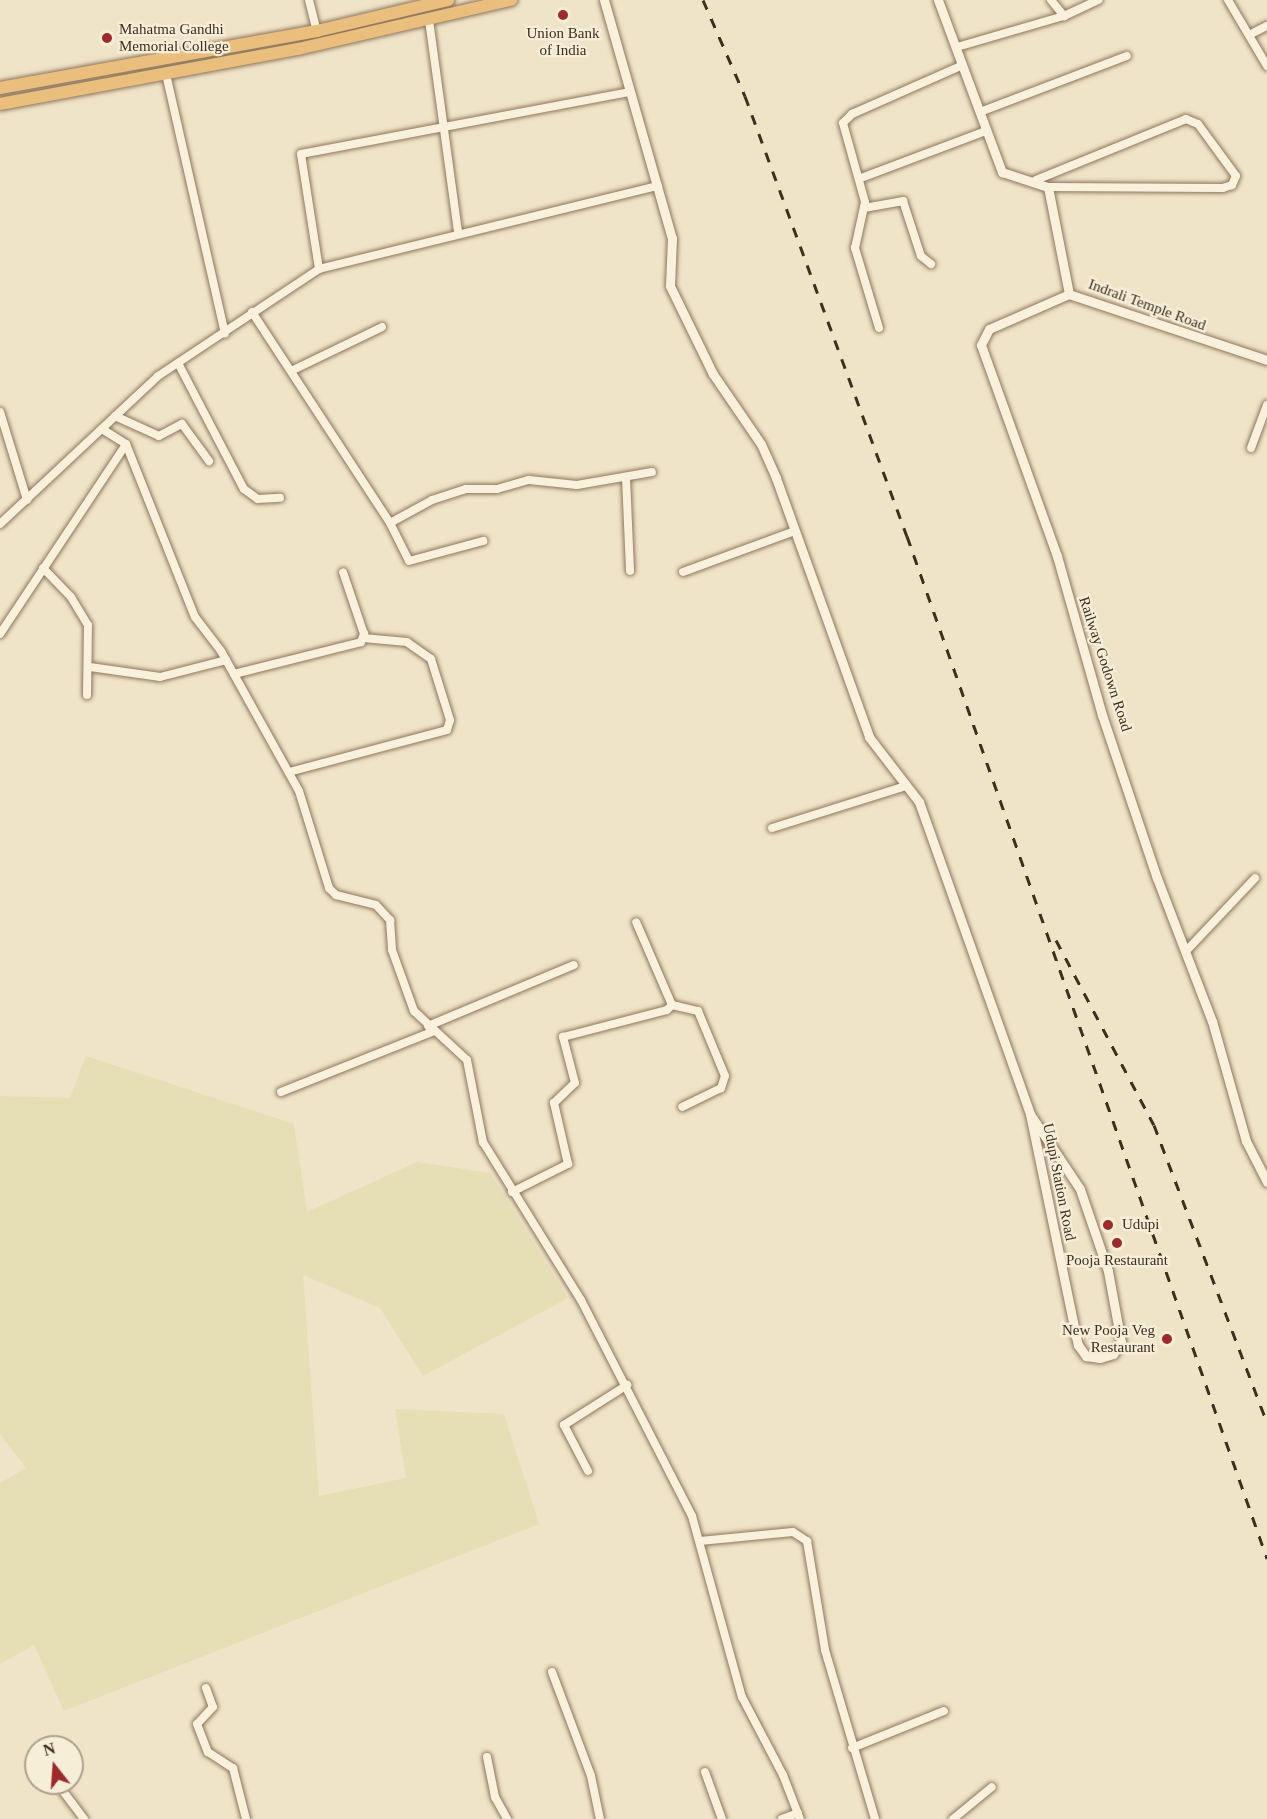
<!DOCTYPE html>
<html>
<head>
<meta charset="utf-8">
<style>
  body { margin:0 }
  #map { position:relative; width:1267px; height:1819px; overflow:hidden; background:#f0e4c8; font-family:Georgia,serif }
  div>[style] { position:absolute }
  [style*='--x'] { left:calc(var(--x)*1px); top:calc(var(--y)*1px); width:calc(var(--w)*1px); rotate:calc(var(--a)*1deg) }
  .farmland>* { inset:0; background:#e6deb5 }
  .roads { filter:drop-shadow(0 0 2px #8d765c) drop-shadow(0 0 2px #8d765c) }
  .minor>* { height:8px; margin:-4px; padding:0 4px; transform-origin:4px; border-radius:4px; background:#faf1dc }
  .tertiary>* { height:9px; margin:-4.5px; padding:0 4.5px; transform-origin:4.5px; border-radius:4.5px; background:#faf1dc }
  .trunk>* { height:12px; margin:-6px; padding:0 6px; transform-origin:6px; border-radius:6px; background:#eabe7c }
  .rail>* { height:3px; margin-top:-1.5px; transform-origin:0; background:repeating-linear-gradient(90deg,#3d2e20 0 10px,transparent 0 20px) }
  .dots>* { width:16px; height:16px; translate:-50% -50%; box-sizing:border-box; border:3px solid #f7eed8; border-radius:50% }
  span { translate:-50% -50%; white-space:nowrap; text-align:center; line-height:1.15; -webkit-text-stroke:4.5px #f7eed8; paint-order:stroke }
  .poi-label { font-size:15px; color:#3d2e20 }
  .left { translate:0 -50%; text-align:left }
  .right { translate:-100% -50%; text-align:right }
  .street-label { font-size:15px; color:#3d2e20 }
  .north { position:absolute; left:24px; top:1735px; width:60px; height:60px; box-sizing:border-box; background:#f7eed8; border:2px solid #ada18e; border-radius:50%; rotate:343deg; font-size:16px; font-weight:700; line-height:24px; text-align:center; color:#3d2e20 }
  .north::after { content:''; display:block; margin:auto; width:21px; height:27px; background:#9e2a2b; clip-path:polygon(50% 0,100% 100%,50% 72%,0 100%) }
</style>
</head>
<body>
<div id="map">
  <div class="farmland">
    <i style="clip-path:polygon(86px 1056px,294px 1124px,307px 1212px,417px 1162px,490px 1173px,568px 1298px,423px 1376px,380px 1308px,303px 1275px,319px 1496px,406px 1478px,395px 1409px,504px 1414px,539px 1524px,64px 1711px,34px 1645px,0 1664px,0 1483px,26px 1468px,0 1434px,0 1096px,70px 1098px)"></i>
  </div>
  <div class="roads">
    <div class="minor">
      <i style="--x:309;--y:0;--w:32;--a:76"></i>
      <i style="--x:1051;--y:0;--w:21;--a:51"></i>
      <i style="--x:1228;--y:0;--w:77;--a:59.4"></i>
      <i style="--x:429;--y:20;--w:213;--a:82.2"></i>
      <i style="--x:1249;--y:35;--w:20;--a:-27"></i>
      <i style="--x:957;--y:47;--w:111;--a:-16.2"></i>
      <i style="--x:1064;--y:16;--w:38;--a:-25"></i>
      <i style="--x:166;--y:74;--w:266;--a:77.2"></i>
      <i style="--x:980;--y:112;--w:157;--a:-20.9"></i>
      <i style="--x:861;--y:178;--w:134;--a:-20.6"></i>
      <i style="--x:1036;--y:180;--w:162;--a:-22.1"></i>
      <i style="--x:1186;--y:119;--w:13;--a:23"></i>
      <i style="--x:1198;--y:124;--w:64;--a:53.8"></i>
      <i style="--x:1236;--y:176;--w:10;--a:114"></i>
      <i style="--x:1232;--y:185;--w:9;--a:162"></i>
      <i style="--x:1223;--y:188;--w:175;--a:-179.7"></i>
      <i style="--x:864;--y:208;--w:40;--a:-10"></i>
      <i style="--x:903;--y:201;--w:58;--a:71.9"></i>
      <i style="--x:921;--y:256;--w:13;--a:39"></i>
      <i style="--x:319;--y:269;--w:116;--a:-98.9"></i>
      <i style="--x:301;--y:154;--w:335;--a:-10.7"></i>
      <i style="--x:252;--y:312;--w:252;--a:56.8"></i>
      <i style="--x:390;--y:523;--w:42;--a:63.4"></i>
      <i style="--x:409;--y:561;--w:77;--a:-15.1"></i>
      <i style="--x:879;--y:328;--w:84;--a:-106.7"></i>
      <i style="--x:855;--y:248;--w:47;--a:-77.7"></i>
      <i style="--x:865;--y:202;--w:82;--a:-105.6"></i>
      <i style="--x:843;--y:123;--w:13;--a:-45"></i>
      <i style="--x:852;--y:114;--w:121;--a:-23.8"></i>
      <i style="--x:178;--y:363;--w:142;--a:62.4"></i>
      <i style="--x:244;--y:489;--w:17;--a:36"></i>
      <i style="--x:258;--y:499;--w:22;--a:-3"></i>
      <i style="--x:291;--y:371;--w:101;--a:-25.8"></i>
      <i style="--x:0;--y:412;--w:92;--a:72.9"></i>
      <i style="--x:115;--y:416;--w:48;--a:24.4"></i>
      <i style="--x:159;--y:436;--w:26;--a:-28"></i>
      <i style="--x:182;--y:424;--w:46;--a:53.9"></i>
      <i style="--x:102;--y:429;--w:28;--a:32"></i>
      <i style="--x:126;--y:444;--w:186;--a:68.3"></i>
      <i style="--x:195;--y:617;--w:43;--a:52.6"></i>
      <i style="--x:221;--y:651;--w:160;--a:60.9"></i>
      <i style="--x:299;--y:791;--w:102;--a:72.8"></i>
      <i style="--x:329;--y:888;--w:10;--a:45"></i>
      <i style="--x:336;--y:895;--w:41;--a:14"></i>
      <i style="--x:376;--y:905;--w:21;--a:47"></i>
      <i style="--x:390;--y:920;--w:30;--a:86"></i>
      <i style="--x:392;--y:950;--w:65;--a:70.2"></i>
      <i style="--x:414;--y:1011;--w:72;--a:42.8"></i>
      <i style="--x:467;--y:1060;--w:84;--a:79"></i>
      <i style="--x:483;--y:1142;--w:186;--a:58.2"></i>
      <i style="--x:581;--y:1300;--w:243;--a:62.8"></i>
      <i style="--x:692;--y:1516;--w:188;--a:74.6"></i>
      <i style="--x:742;--y:1697;--w:88;--a:62.3"></i>
      <i style="--x:783;--y:1775;--w:47;--a:68.9"></i>
      <i style="--x:1251;--y:448;--w:46;--a:-69.6"></i>
      <i style="--x:626;--y:478;--w:93;--a:87.5"></i>
      <i style="--x:390;--y:523;--w:48;--a:-28.7"></i>
      <i style="--x:432;--y:500;--w:36;--a:-18"></i>
      <i style="--x:466;--y:489;--w:31;--a:0"></i>
      <i style="--x:497;--y:489;--w:33;--a:-16"></i>
      <i style="--x:529;--y:480;--w:48;--a:5.9"></i>
      <i style="--x:577;--y:485;--w:76;--a:-9.8"></i>
      <i style="--x:0;--y:524;--w:216;--a:-43.1"></i>
      <i style="--x:158;--y:376;--w:193;--a:-33.6"></i>
      <i style="--x:319;--y:269;--w:349;--a:-13.8"></i>
      <i style="--x:43;--y:568;--w:40;--a:46"></i>
      <i style="--x:71;--y:597;--w:33;--a:59"></i>
      <i style="--x:88;--y:625;--w:70;--a:90.8"></i>
      <i style="--x:683;--y:572;--w:119;--a:-20.1"></i>
      <i style="--x:0;--y:634;--w:228;--a:-56.4"></i>
      <i style="--x:90;--y:667;--w:71;--a:8.1"></i>
      <i style="--x:160;--y:677;--w:68;--a:-14.4"></i>
      <i style="--x:234;--y:674;--w:131;--a:-14.1"></i>
      <i style="--x:361;--y:642;--w:9;--a:-69"></i>
      <i style="--x:364;--y:634;--w:65;--a:-108.7"></i>
      <i style="--x:289;--y:772;--w:163;--a:-14.9"></i>
      <i style="--x:447;--y:730;--w:10;--a:-73"></i>
      <i style="--x:450;--y:720;--w:64;--a:-107.3"></i>
      <i style="--x:431;--y:659;--w:29;--a:-145"></i>
      <i style="--x:407;--y:642;--w:44;--a:-174.8"></i>
      <i style="--x:772;--y:828;--w:140;--a:-17.4"></i>
      <i style="--x:1187;--y:950;--w:99;--a:-46.6"></i>
      <i style="--x:672;--y:1005;--w:27;--a:13"></i>
      <i style="--x:698;--y:1011;--w:70;--a:67.4"></i>
      <i style="--x:725;--y:1076;--w:13;--a:108"></i>
      <i style="--x:721;--y:1088;--w:43;--a:154"></i>
      <i style="--x:428;--y:1026;--w:158;--a:-22.7"></i>
      <i style="--x:281;--y:1092;--w:165;--a:-21.7"></i>
      <i style="--x:512;--y:1192;--w:63;--a:-26.6"></i>
      <i style="--x:568;--y:1164;--w:63;--a:-102.9"></i>
      <i style="--x:554;--y:1103;--w:29;--a:-44"></i>
      <i style="--x:575;--y:1083;--w:48;--a:-104.6"></i>
      <i style="--x:563;--y:1037;--w:107;--a:-14.6"></i>
      <i style="--x:667;--y:1010;--w:7;--a:-45"></i>
      <i style="--x:672;--y:1005;--w:90;--a:-113.4"></i>
      <i style="--x:588;--y:1471;--w:52;--a:-117.6"></i>
      <i style="--x:564;--y:1425;--w:75;--a:-32.4"></i>
      <i style="--x:700;--y:1541;--w:93;--a:-5.5"></i>
      <i style="--x:793;--y:1532;--w:17;--a:33"></i>
      <i style="--x:807;--y:1541;--w:110;--a:80.6"></i>
      <i style="--x:825;--y:1650;--w:176;--a:73.5"></i>
      <i style="--x:552;--y:1672;--w:111;--a:69.4"></i>
      <i style="--x:591;--y:1776;--w:44;--a:78.2"></i>
      <i style="--x:206;--y:1688;--w:20;--a:70"></i>
      <i style="--x:213;--y:1707;--w:23;--a:133"></i>
      <i style="--x:197;--y:1724;--w:30;--a:69"></i>
      <i style="--x:208;--y:1752;--w:30;--a:33"></i>
      <i style="--x:233;--y:1768;--w:53;--a:75.7"></i>
      <i style="--x:852;--y:1748;--w:99;--a:-21.9"></i>
      <i style="--x:487;--y:1757;--w:41;--a:78.7"></i>
      <i style="--x:495;--y:1797;--w:25;--a:61"></i>
      <i style="--x:705;--y:1772;--w:50;--a:70.1"></i>
      <i style="--x:57;--y:1783;--w:45;--a:53.1"></i>
      <i style="--x:782;--y:1819;--w:17;--a:-21"></i>
      <i style="--x:953;--y:1819;--w:50;--a:-39.4"></i>
    </div>
    <div class="tertiary">
      <i style="--x:604;--y:0;--w:248;--a:74.1"></i>
      <i style="--x:672;--y:238;--w:48;--a:92.4"></i>
      <i style="--x:670;--y:286;--w:98;--a:64"></i>
      <i style="--x:713;--y:374;--w:85;--a:55.6"></i>
      <i style="--x:761;--y:444;--w:37;--a:66"></i>
      <i style="--x:776;--y:478;--w:275;--a:70.2"></i>
      <i style="--x:869;--y:737;--w:82;--a:52.4"></i>
      <i style="--x:919;--y:802;--w:331;--a:70.4"></i>
      <i style="--x:1030;--y:1114;--w:236;--a:78.3"></i>
      <i style="--x:1078;--y:1345;--w:14;--a:54"></i>
      <i style="--x:1086;--y:1356;--w:14;--a:8"></i>
      <i style="--x:1100;--y:1358;--w:14;--a:-17"></i>
      <i style="--x:1113;--y:1354;--w:14;--a:-56"></i>
      <i style="--x:1121;--y:1342;--w:72;--a:-100.4"></i>
      <i style="--x:1108;--y:1271;--w:87;--a:-108.9"></i>
      <i style="--x:1080;--y:1189;--w:90;--a:-123.7"></i>
      <i style="--x:938;--y:0;--w:184;--a:69.6"></i>
      <i style="--x:1002;--y:172;--w:48;--a:18.1"></i>
      <i style="--x:1048;--y:187;--w:109;--a:78.9"></i>
      <i style="--x:1267;--y:360;--w:209;--a:-161.6"></i>
      <i style="--x:1069;--y:294;--w:87;--a:156.4"></i>
      <i style="--x:989;--y:329;--w:18;--a:117"></i>
      <i style="--x:981;--y:345;--w:224;--a:70.2"></i>
      <i style="--x:1057;--y:556;--w:165;--a:74.2"></i>
      <i style="--x:1102;--y:715;--w:172;--a:71.4"></i>
      <i style="--x:1157;--y:878;--w:153;--a:69"></i>
      <i style="--x:1212;--y:1021;--w:125;--a:74.2"></i>
      <i style="--x:1246;--y:1141;--w:46;--a:62.9"></i>
    </div>
    <div class="trunk">
      <i style="--x:0;--y:88;--w:322;--a:-10.2"></i>
      <i style="--x:317;--y:31;--w:135;--a:-13.3"></i>
      <i style="--x:0;--y:104;--w:303;--a:-10.5"></i>
      <i style="--x:298;--y:49;--w:219;--a:-13"></i>
    </div>
  </div>
  <div class="rail">
    <i style="--x:703;--y:0;--w:105;--a:66.4"></i>
    <i style="--x:745;--y:96;--w:469;--a:69.8"></i>
    <i style="--x:907;--y:536;--w:1084;--a:70.6"></i>
    <i style="--x:1056;--y:940;--w:209;--a:62.1"></i>
    <i style="--x:1154;--y:1125;--w:319;--a:69.2"></i>
  </div>
  <div class="dots">
    <i style="left:563px;top:15px;background:#9e2a2b"></i>
    <i style="left:107px;top:38px;background:#9e2a2b"></i>
    <i style="left:1108px;top:1225px;background:#9e2a2b"></i>
    <i style="left:1117px;top:1243px;background:#9e2a2b"></i>
    <i style="left:1167px;top:1339px;background:#9e2a2b"></i>
  </div>
  <div class="poi-label">
    <span class="left" style="left:119px;top:38px">Mahatma Gandhi<br>Memorial College</span>
    <span style="left:563px;top:42px">Union Bank<br>of India</span>
    <span class="left" style="left:1122px;top:1225px">Udupi</span>
    <span style="left:1117px;top:1261px">Pooja Restaurant</span>
    <span class="right" style="left:1155px;top:1339px">New Pooja Veg<br>Restaurant</span>
  </div>
  <div class="street-label">
    <span style="left:1147px;top:305px;rotate:20deg">Indrali Temple Road</span>
    <span style="left:1105px;top:664px;rotate:72deg">Railway Godown Road</span>
    <span style="left:1059px;top:1182px;rotate:79deg">Udupi Station Road</span>
  </div>
  <div class="north">N</div>
</div>
</body>
</html>
